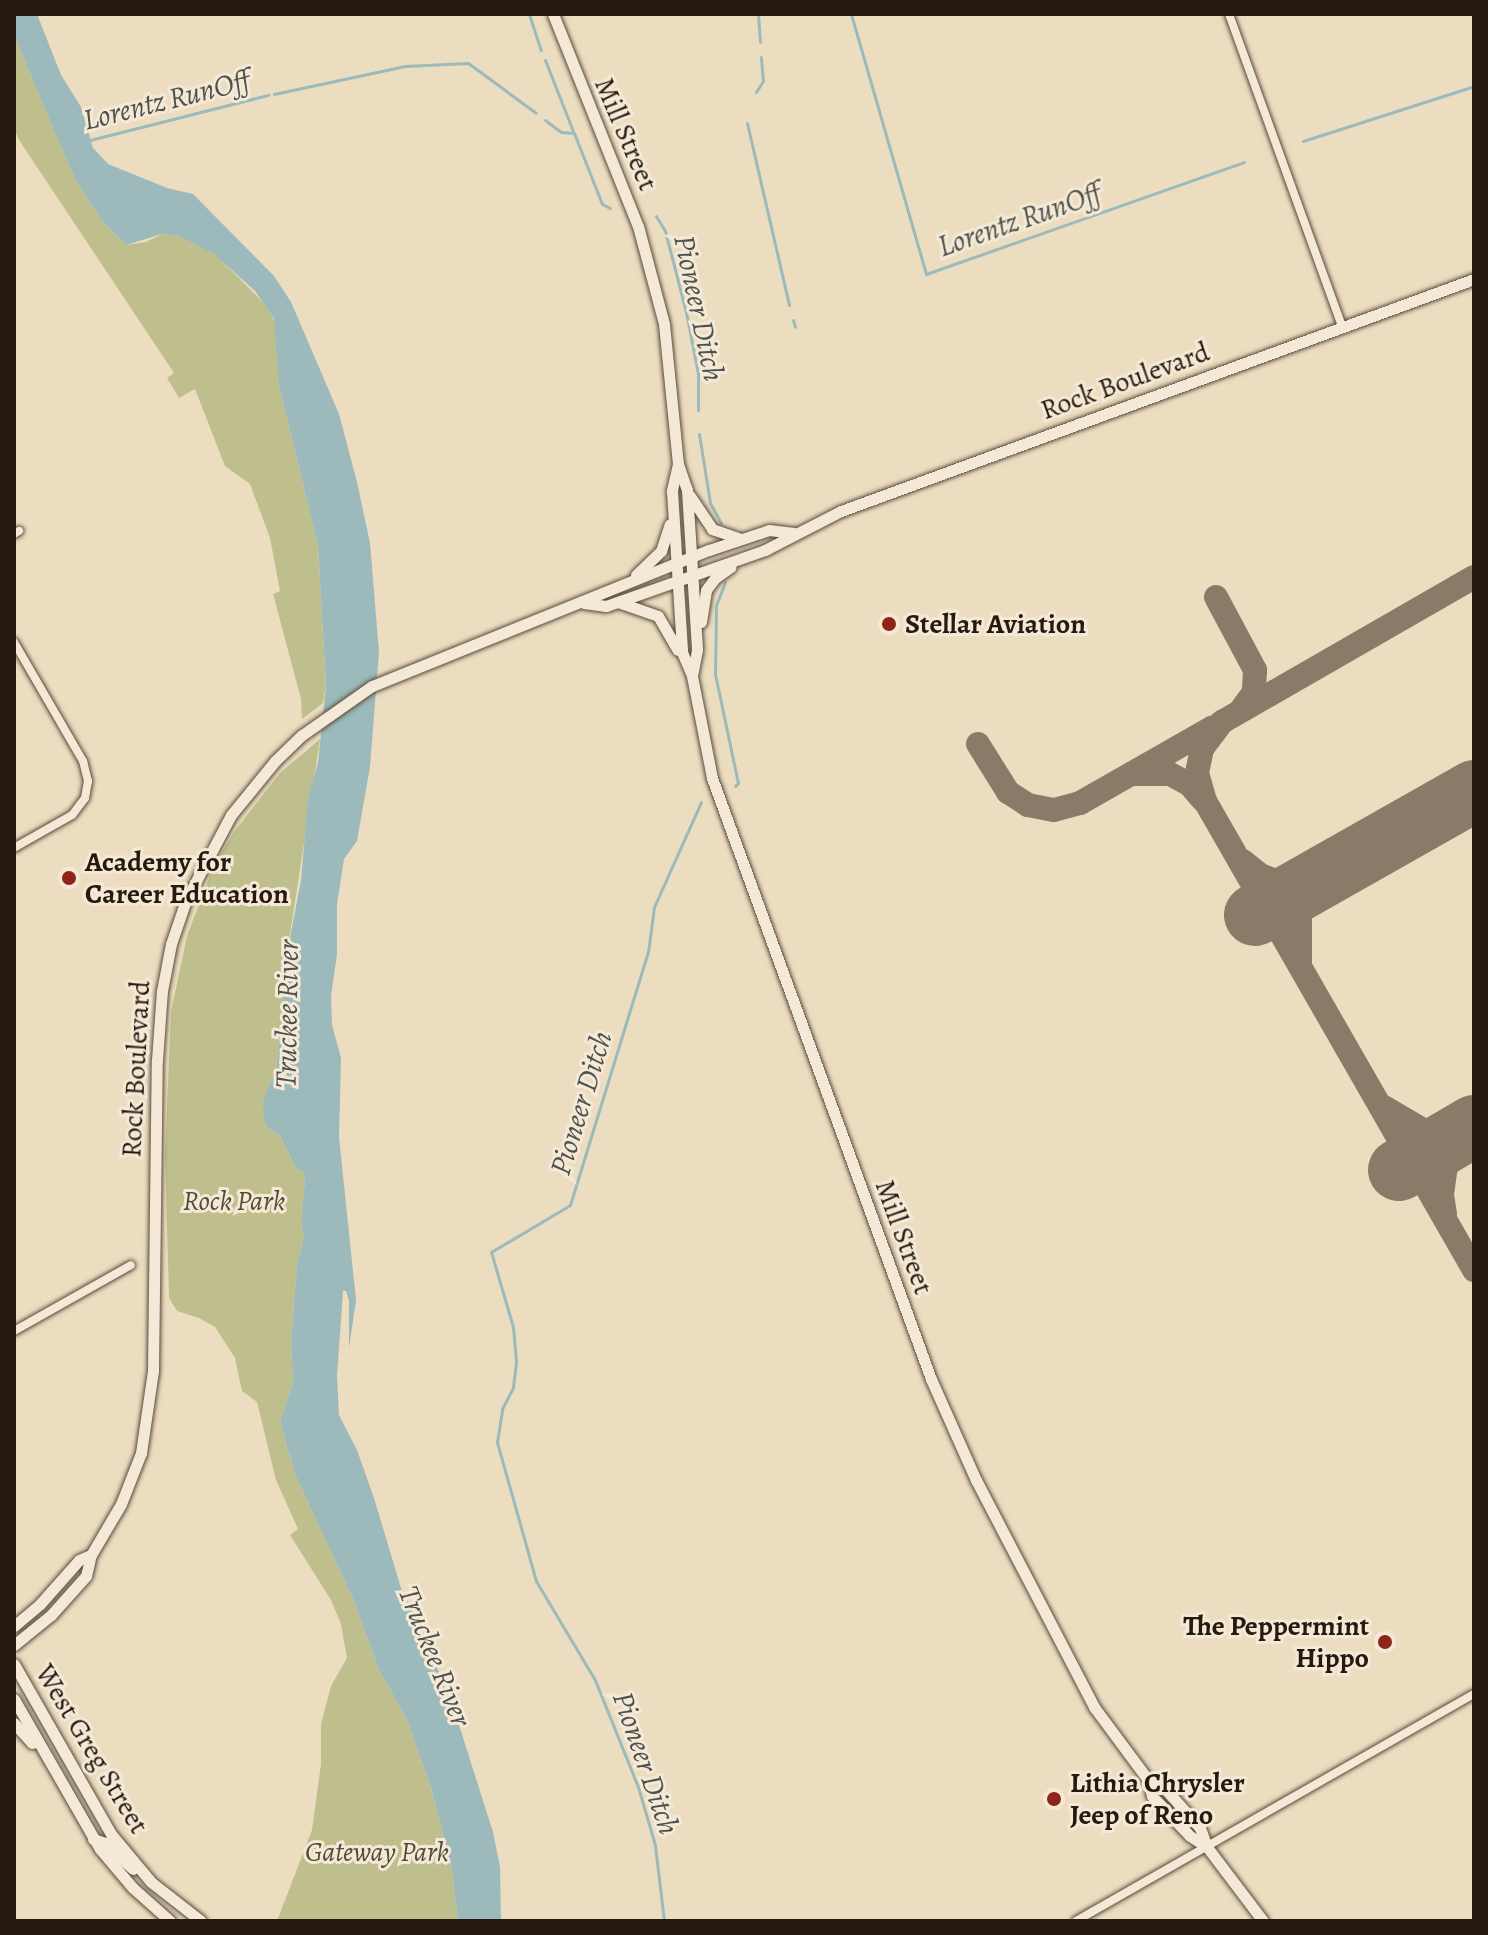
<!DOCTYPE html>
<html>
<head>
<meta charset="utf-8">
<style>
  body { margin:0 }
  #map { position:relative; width:1488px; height:1935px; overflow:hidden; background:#ecddc0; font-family:Alegreya,serif }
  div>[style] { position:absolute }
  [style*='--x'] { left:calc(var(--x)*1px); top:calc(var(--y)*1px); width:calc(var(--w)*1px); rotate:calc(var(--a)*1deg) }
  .green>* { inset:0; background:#bfbf8d }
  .water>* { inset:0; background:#9cbabb }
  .stream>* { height:3px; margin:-1.5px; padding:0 1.5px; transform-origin:1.5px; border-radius:1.5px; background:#9cbabb }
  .taxiway>* { height:24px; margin:-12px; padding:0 12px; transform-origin:12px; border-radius:12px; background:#897b68 }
  .runway>* { height:62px; margin:-31px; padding:0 31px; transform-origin:31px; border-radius:31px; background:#897b68 }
  .roads { filter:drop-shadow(0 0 2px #584a3b) drop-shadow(0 0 2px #584a3b) }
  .minor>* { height:8px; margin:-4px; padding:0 4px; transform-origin:4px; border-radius:4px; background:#f3e9d6 }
  .secondary>* { height:11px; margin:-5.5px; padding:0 5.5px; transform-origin:5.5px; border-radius:5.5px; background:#f3e9d6 }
  .dots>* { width:22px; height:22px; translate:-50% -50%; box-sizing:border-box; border:4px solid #f3e9d6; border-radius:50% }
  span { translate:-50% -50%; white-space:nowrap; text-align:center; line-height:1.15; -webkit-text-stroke:6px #f3e9d6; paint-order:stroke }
  .street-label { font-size:28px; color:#26190f }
  .poi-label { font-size:28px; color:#26190f; font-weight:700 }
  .left { translate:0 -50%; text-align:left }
  .right { translate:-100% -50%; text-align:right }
  .park-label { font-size:28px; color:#544b35; font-style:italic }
  .water-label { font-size:30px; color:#4f514b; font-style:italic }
  .frame { position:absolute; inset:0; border:16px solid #26190f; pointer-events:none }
</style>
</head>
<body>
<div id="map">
  <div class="green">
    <i style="clip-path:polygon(14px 35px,75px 179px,101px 220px,126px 245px,146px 242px,162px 234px,180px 237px,214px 253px,270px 309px,276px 327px,279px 386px,318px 546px,326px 686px,323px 703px,302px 719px,301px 699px,273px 594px,280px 591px,270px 538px,250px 484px,225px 466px,195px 389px,179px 398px,167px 378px,174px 373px,19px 140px,14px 128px)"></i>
    <i style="clip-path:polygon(320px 739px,287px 954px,276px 1071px,264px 1099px,266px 1126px,280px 1136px,296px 1168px,304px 1173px,305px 1180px,301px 1220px,304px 1238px,297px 1264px,291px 1344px,293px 1382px,280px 1422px,296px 1477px,353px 1599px,379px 1670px,407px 1720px,431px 1788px,451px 1865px,458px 1921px,277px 1921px,312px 1830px,321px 1764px,321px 1724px,331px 1686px,347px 1658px,341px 1624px,331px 1600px,290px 1535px,298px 1529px,276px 1480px,257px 1402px,242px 1391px,235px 1358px,215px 1327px,199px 1318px,177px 1311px,169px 1298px,165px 1155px,171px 1012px,187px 936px,214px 865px,234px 832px,280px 773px)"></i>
  </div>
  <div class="water">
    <i style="clip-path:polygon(14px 14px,37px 14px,61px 75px,81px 107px,93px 148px,108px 164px,167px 188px,193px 194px,274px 276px,291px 302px,339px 414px,357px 482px,370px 543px,379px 652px,370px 767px,357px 841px,344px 859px,337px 904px,337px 954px,331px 996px,332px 1025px,341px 1058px,339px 1137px,356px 1300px,349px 1348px,349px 1301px,346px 1291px,343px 1291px,337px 1376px,339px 1415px,357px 1450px,374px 1498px,401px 1588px,426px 1638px,459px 1725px,493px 1832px,500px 1867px,501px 1921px,458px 1921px,451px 1865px,431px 1788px,407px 1720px,379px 1670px,353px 1599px,296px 1477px,280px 1422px,293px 1382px,291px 1344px,297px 1264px,304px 1238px,301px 1220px,305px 1180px,304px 1173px,296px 1168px,280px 1136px,266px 1126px,263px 1113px,264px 1098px,276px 1071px,287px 954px,301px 880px,308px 799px,318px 762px,326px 686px,318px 546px,279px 386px,274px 318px,255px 291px,213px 253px,180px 237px,162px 234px,126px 245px,101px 220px,75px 179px,51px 123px,14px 35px)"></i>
  </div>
  <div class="stream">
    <i style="--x:529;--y:14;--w:38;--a:72"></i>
    <i style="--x:758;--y:14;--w:28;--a:86"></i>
    <i style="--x:851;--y:14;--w:271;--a:73.9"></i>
    <i style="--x:926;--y:274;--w:337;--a:-19.4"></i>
    <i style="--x:545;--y:60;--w:76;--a:68.5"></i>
    <i style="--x:756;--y:92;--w:13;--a:-58"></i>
    <i style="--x:763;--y:81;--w:24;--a:-95"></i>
    <i style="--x:274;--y:94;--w:134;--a:-12.1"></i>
    <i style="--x:405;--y:66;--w:63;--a:-2.7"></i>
    <i style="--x:468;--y:63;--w:84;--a:36.3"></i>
    <i style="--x:545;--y:120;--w:20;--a:37"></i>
    <i style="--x:561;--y:132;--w:13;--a:4"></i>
    <i style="--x:574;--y:133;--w:76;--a:68.5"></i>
    <i style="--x:602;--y:204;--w:9;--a:27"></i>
    <i style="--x:747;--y:123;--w:187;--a:77"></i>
    <i style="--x:90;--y:140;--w:184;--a:-14.2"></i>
    <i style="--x:1303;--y:141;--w:180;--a:-17.8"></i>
    <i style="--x:656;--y:216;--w:17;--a:59"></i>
    <i style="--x:665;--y:231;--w:84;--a:75.5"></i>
    <i style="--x:686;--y:312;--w:63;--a:79"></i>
    <i style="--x:698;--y:374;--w:36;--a:90"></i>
    <i style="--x:793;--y:320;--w:7;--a:74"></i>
    <i style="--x:699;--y:434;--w:70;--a:80.9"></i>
    <i style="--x:710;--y:503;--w:23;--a:61"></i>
    <i style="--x:725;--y:582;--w:26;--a:111"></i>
    <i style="--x:716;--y:606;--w:68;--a:90.8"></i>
    <i style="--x:715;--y:674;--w:111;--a:78.1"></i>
    <i style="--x:738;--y:783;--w:4;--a:135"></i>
    <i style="--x:664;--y:1921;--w:77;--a:-96.8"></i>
    <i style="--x:655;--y:1845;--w:60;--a:-106.3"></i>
    <i style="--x:638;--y:1787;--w:115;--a:-111.9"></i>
    <i style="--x:595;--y:1680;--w:115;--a:-120.8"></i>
    <i style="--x:536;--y:1581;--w:144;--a:-105.7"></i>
    <i style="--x:497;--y:1442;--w:33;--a:-81"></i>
    <i style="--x:502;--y:1409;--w:25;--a:-63"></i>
    <i style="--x:513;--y:1387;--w:26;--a:-83"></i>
    <i style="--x:516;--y:1361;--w:34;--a:-95"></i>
    <i style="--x:513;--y:1327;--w:78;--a:-106.3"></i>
    <i style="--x:491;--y:1252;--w:92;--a:-30.7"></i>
    <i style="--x:570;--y:1205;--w:265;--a:-72.9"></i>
    <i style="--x:648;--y:952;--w:45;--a:-82.4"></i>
    <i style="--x:654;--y:907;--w:115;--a:-65.9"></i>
  </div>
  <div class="taxiway">
    <i style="--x:1474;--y:577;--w:291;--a:150.1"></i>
    <i style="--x:1222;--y:722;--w:34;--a:127"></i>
    <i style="--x:1202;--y:749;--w:25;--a:102"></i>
    <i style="--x:1197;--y:773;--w:29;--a:74"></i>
    <i style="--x:1205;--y:801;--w:541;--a:60.16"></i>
    <i style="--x:1216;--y:597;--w:83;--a:61.9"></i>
    <i style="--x:1255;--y:670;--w:22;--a:93"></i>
    <i style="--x:1254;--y:692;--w:22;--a:126"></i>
    <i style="--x:978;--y:744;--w:57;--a:58"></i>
    <i style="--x:1008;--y:792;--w:24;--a:33"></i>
    <i style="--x:1028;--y:805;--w:26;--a:11"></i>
    <i style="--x:1054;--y:810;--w:27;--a:-15"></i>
    <i style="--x:1080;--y:803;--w:153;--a:-29.7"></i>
    <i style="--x:1134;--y:774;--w:36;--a:0"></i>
    <i style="--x:1170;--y:774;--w:21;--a:28"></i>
    <i style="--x:1189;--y:784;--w:21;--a:49"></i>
    <i style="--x:1243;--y:861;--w:22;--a:39"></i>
    <i style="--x:1260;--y:875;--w:19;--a:21"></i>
    <i style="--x:1278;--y:882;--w:36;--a:2"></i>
    <i style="--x:1300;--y:961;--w:50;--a:-90"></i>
    <i style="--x:1300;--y:911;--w:31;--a:-63"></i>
    <i style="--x:1384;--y:1107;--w:45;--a:30.5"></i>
    <i style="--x:1423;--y:1130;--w:26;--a:2"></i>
    <i style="--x:1449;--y:1131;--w:26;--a:-13"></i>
    <i style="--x:1445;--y:1214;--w:20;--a:-99"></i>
    <i style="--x:1442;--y:1194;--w:27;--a:-82"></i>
    <i style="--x:1446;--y:1167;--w:22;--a:-63"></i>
    <i style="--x:1456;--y:1147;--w:26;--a:-47"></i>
  </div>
  <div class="runway">
    <i style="--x:1255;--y:915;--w:252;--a:-29.5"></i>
    <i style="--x:1399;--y:1170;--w:87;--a:-30.4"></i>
  </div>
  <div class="roads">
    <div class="minor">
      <i style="--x:1229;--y:14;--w:333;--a:70.1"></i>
      <i style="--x:14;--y:534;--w:6;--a:-31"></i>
      <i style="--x:14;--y:642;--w:138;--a:59.9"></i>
      <i style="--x:83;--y:761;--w:21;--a:76"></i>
      <i style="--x:88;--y:781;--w:17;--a:100"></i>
      <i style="--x:85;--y:798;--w:21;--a:127"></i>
      <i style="--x:72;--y:815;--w:67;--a:150.4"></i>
      <i style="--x:14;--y:1331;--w:134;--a:-29.4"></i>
      <i style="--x:1076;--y:1921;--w:458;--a:-29.7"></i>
    </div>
    <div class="secondary">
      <i style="--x:553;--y:14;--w:228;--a:68.2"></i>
      <i style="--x:638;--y:226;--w:101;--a:75.1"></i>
      <i style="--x:664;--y:324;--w:141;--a:84.3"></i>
      <i style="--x:678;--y:464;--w:28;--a:71"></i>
      <i style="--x:687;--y:490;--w:160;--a:86.4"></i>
      <i style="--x:697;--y:650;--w:26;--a:101"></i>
      <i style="--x:678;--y:464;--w:28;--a:103"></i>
      <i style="--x:672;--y:491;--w:161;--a:86.4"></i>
      <i style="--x:682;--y:652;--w:26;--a:67"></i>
      <i style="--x:692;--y:676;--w:104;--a:78.9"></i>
      <i style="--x:712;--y:778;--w:640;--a:69.98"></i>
      <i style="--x:931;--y:1379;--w:111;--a:66"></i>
      <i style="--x:976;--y:1480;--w:256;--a:62.5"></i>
      <i style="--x:1094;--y:1707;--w:92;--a:53.4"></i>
      <i style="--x:1149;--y:1781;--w:15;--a:79"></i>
      <i style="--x:1152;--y:1796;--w:55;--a:46.5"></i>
      <i style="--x:1190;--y:1836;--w:20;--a:33"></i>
      <i style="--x:1207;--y:1847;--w:93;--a:52.9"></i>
      <i style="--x:690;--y:496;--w:40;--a:56"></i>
      <i style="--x:712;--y:529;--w:31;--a:19"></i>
      <i style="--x:636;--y:575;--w:35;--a:-44"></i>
      <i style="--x:661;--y:551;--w:28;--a:-72"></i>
      <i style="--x:618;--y:602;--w:42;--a:19.3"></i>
      <i style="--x:658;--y:616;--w:39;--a:60"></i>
      <i style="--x:584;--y:603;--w:22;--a:8"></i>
      <i style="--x:606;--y:606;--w:169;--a:-19.4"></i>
      <i style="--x:765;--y:550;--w:85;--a:-27.2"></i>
      <i style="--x:841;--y:511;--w:674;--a:-20.13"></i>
      <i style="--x:701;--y:622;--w:32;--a:-81"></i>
      <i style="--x:706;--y:590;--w:15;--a:-53"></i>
      <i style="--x:715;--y:578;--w:19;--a:-35"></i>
      <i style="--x:14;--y:1626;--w:34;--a:-40"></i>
      <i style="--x:40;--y:1604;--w:59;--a:-48.4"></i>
      <i style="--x:79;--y:1560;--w:13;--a:-23"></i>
      <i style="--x:14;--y:1645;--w:48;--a:-39"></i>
      <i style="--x:51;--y:1615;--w:52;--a:-48.1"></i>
      <i style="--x:86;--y:1576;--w:22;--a:-77"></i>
      <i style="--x:91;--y:1555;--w:59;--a:-59.5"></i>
      <i style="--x:121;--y:1504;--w:55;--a:-68.6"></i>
      <i style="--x:141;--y:1453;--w:83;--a:-81.7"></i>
      <i style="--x:153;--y:1371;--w:311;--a:-89.3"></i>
      <i style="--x:157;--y:1060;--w:69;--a:-85.9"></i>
      <i style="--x:162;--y:991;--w:48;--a:-79.2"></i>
      <i style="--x:171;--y:944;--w:46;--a:-71.2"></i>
      <i style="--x:186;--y:900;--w:96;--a:-62.1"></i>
      <i style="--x:231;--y:815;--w:70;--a:-50.8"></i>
      <i style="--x:275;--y:761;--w:37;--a:-44"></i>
      <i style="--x:302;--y:735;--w:85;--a:-35"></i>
      <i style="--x:372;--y:686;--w:363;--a:-22"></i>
      <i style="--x:709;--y:550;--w:63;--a:-18.4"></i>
      <i style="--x:769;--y:530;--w:25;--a:7"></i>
      <i style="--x:14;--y:1664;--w:196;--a:60.3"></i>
      <i style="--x:111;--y:1834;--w:62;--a:50.2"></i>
      <i style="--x:151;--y:1882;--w:63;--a:38"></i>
      <i style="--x:14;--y:1699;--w:173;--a:60.2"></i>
      <i style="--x:100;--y:1849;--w:51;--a:49.8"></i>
      <i style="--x:133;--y:1888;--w:50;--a:41.7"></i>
      <i style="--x:14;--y:1723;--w:27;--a:48"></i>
      <i style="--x:1149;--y:1781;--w:9;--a:13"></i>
      <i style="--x:1158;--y:1783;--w:13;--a:42"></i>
      <i style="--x:1168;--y:1792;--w:48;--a:48.4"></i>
      <i style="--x:1200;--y:1828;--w:20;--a:70"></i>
      <i style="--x:93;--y:1839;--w:13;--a:18"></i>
      <i style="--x:105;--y:1843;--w:38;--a:43"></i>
    </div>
  </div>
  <div class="dots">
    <i style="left:889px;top:624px;background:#8f2418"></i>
    <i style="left:69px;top:878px;background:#8f2418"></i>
    <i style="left:1385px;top:1642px;background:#8f2418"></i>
    <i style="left:1054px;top:1799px;background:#8f2418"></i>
  </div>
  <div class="street-label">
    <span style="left:626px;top:134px;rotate:67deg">Mill Street</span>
    <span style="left:1125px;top:381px;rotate:-20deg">Rock Boulevard</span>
    <span style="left:136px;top:1069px;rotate:-87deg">Rock Boulevard</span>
    <span style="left:904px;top:1237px;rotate:70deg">Mill Street</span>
    <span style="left:92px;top:1749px;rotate:59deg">West Greg Street</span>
  </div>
  <div class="poi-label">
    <span class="left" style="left:905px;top:624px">Stellar Aviation</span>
    <span class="left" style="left:85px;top:878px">Academy for<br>Career Education</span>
    <span class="right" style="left:1369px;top:1642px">The Peppermint<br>Hippo</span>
    <span class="left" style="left:1070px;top:1799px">Lithia Chrysler<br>Jeep of Reno</span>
  </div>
  <div class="park-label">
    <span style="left:234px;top:1201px">Rock Park</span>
    <span style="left:377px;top:1852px">Gateway Park</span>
  </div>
  <div class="water-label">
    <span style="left:166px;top:100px;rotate:-14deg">Lorentz RunOff</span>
    <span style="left:1019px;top:220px;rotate:-19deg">Lorentz RunOff</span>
    <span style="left:699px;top:308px;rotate:78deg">Pioneer Ditch</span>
    <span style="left:287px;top:1014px;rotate:-89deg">Truckee River</span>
    <span style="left:581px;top:1103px;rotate:-73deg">Pioneer Ditch</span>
    <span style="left:435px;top:1656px;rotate:68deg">Truckee River</span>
    <span style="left:646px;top:1763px;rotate:71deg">Pioneer Ditch</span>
  </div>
  <div class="frame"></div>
</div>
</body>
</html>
